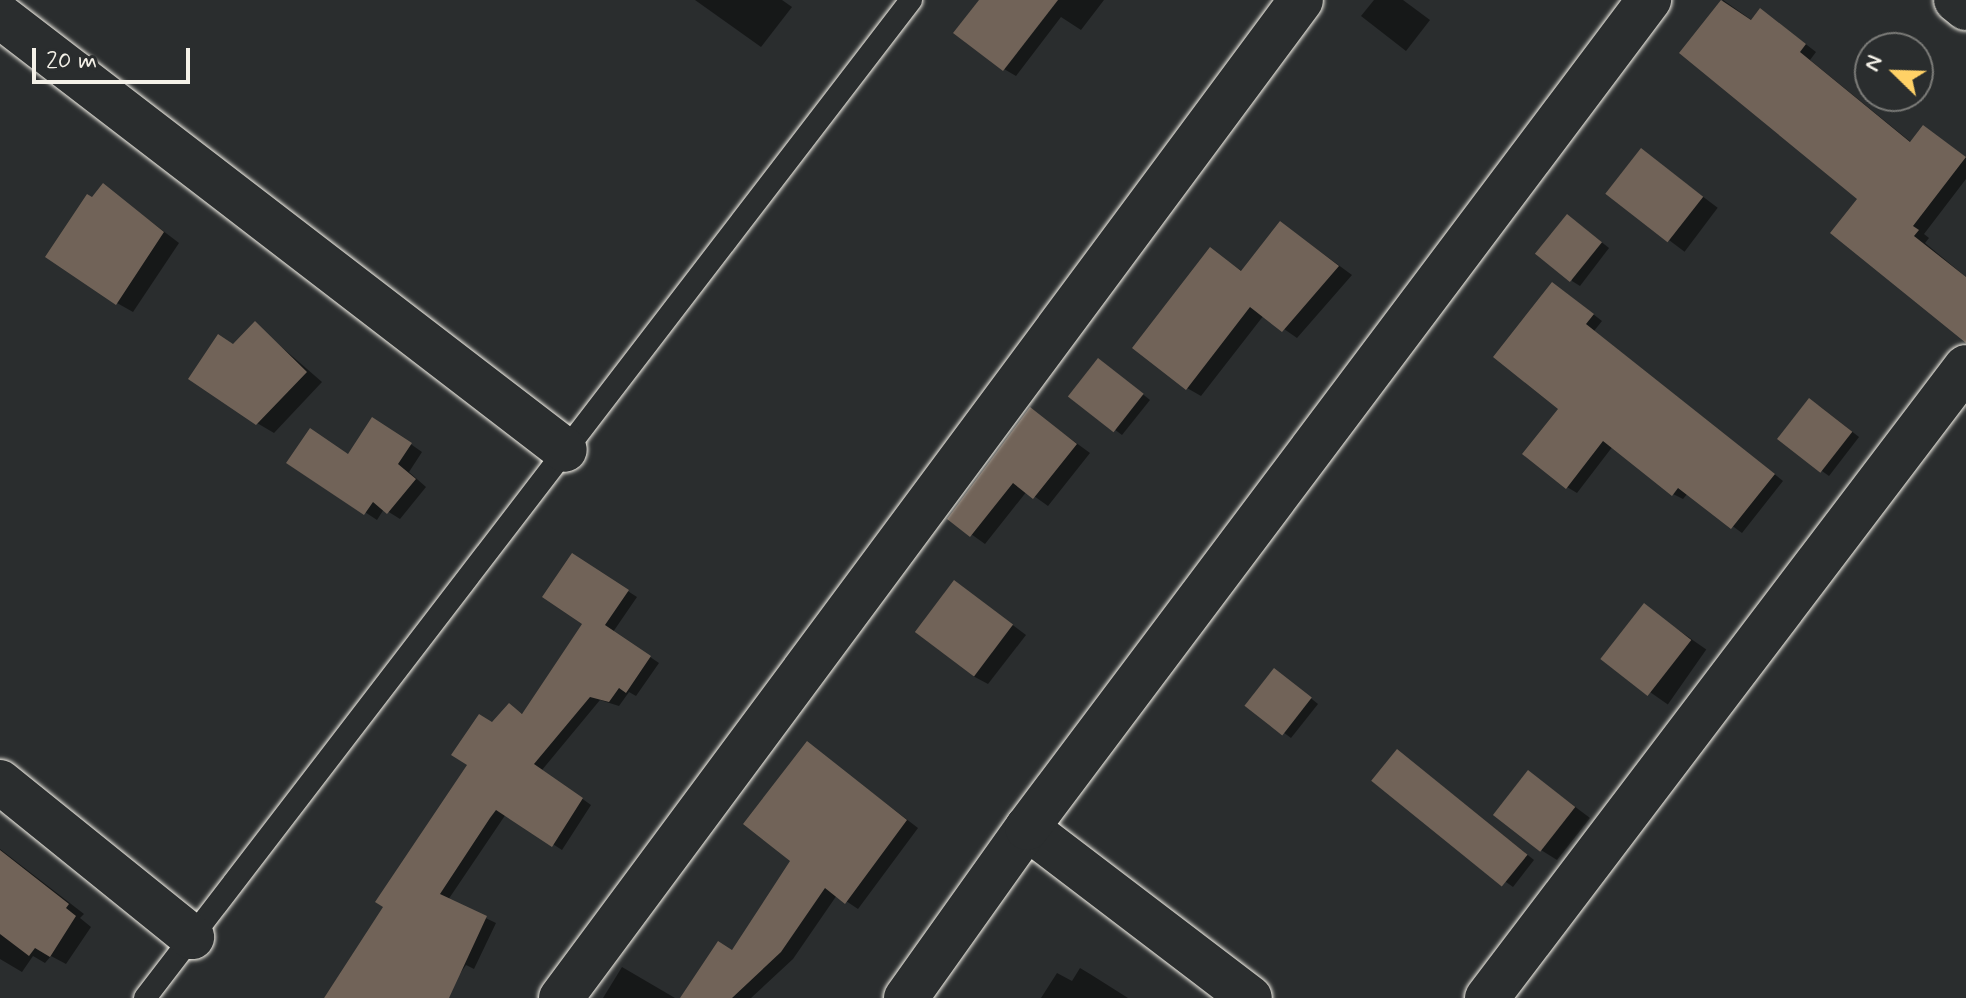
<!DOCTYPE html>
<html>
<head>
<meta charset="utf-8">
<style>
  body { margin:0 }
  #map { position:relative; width:1966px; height:998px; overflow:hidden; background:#2a2d2e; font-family:Mynerve,sans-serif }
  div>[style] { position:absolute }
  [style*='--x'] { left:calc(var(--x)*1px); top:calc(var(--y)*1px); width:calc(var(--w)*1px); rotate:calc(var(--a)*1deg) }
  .shadow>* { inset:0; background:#0007; transform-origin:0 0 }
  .building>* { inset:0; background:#716358; transform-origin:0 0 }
  .roads { filter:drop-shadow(0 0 2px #f4f1e8) drop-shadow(0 0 2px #f4f1e8) }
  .service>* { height:22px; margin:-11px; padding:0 11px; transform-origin:11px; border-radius:11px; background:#2a2d2e }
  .minor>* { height:44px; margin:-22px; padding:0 22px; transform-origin:22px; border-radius:22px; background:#2a2d2e }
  span { translate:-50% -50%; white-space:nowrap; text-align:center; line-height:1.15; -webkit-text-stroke:6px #2a2d2e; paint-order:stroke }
  .north { position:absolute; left:1854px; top:32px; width:80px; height:80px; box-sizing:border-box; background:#2a2d2e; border:2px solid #7b7b78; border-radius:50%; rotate:293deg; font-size:22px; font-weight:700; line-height:32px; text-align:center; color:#f4f1e8 }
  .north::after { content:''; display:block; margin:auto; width:28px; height:36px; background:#ffd166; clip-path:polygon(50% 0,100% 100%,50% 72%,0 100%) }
  .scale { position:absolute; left:32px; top:48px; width:158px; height:36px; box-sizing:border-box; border:4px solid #f4f1e8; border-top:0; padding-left:10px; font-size:24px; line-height:28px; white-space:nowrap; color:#f4f1e8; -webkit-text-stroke:6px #2a2d2e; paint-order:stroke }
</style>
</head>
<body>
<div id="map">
  <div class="shadow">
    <i style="clip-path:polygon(695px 0,782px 0,792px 7px,761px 47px)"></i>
    <i style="clip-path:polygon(986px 0,1104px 0,1081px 30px,1061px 17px,1016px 76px,1004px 69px)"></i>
    <i style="clip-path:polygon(1374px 0,1403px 0,1430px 20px,1406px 51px,1361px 16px)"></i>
    <i style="clip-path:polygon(1723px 0,1753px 21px,1772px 18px,1816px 52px,1810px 60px,1912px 143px,1924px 127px,1966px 157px,1966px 179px,1924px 234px,1929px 238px,1925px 243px,1966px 277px,1966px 333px,1860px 199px,1682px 53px)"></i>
    <i style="left:1641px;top:150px;width:96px;height:55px;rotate:37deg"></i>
    <i style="clip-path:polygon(104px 186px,179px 243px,133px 312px,117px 303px,93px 199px)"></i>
    <i style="clip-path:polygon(1575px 221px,1609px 248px,1580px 286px,1572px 281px)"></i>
    <i style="clip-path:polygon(1281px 223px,1352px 275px,1297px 338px,1264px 315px,1201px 396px,1187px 388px,1211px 250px,1243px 272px)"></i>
    <i style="clip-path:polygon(1562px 290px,1602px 321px,1594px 331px,1783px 481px,1742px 533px,1688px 493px,1683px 499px,1673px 494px,1613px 446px,1577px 493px,1567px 487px,1561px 409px)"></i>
    <i style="clip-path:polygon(255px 324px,322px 382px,274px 433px,257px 423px,234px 346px)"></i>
    <i style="clip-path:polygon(1106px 365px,1150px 400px,1122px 435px,1071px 397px)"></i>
    <i style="clip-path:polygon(1818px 405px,1859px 437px,1829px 476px,1822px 471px)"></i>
    <i style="clip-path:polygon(1031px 410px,1090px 453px,1048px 506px,1027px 491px,985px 544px,950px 519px)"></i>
    <i style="clip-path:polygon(385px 426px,422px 452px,409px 472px,426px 487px,400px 519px,384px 509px,377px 520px,289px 462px,349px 455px)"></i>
    <i style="clip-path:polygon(581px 561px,637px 597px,613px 632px,659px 663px,636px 696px,629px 692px,619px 706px,600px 700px,542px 770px,591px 805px,562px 850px,506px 814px,448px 900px,496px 923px,474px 969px,466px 965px,453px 984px,417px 998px,324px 998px,386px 907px,493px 725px,509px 705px,524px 715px,585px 623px)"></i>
    <i style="clip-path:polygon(955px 582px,1026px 635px,988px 684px,973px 676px)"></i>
    <i style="left:1644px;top:606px;width:76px;height:67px;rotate:35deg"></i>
    <i style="clip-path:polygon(1282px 675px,1318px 704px,1291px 738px,1248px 706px)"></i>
    <i style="clip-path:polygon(808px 744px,918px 828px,858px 909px,837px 895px,793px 959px,751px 998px,683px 998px,733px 952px,793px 860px)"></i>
    <i style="clip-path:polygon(1405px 756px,1534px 860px,1513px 887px,1506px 882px)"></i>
    <i style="clip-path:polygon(1529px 772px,1590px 818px,1557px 860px,1541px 850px)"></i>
    <i style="clip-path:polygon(0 849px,84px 914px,80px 918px,91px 927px,66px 964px,51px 956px,45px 963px,33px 956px,22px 972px,0 959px)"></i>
    <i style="clip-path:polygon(622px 967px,634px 974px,675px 998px,603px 998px)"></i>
    <i style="clip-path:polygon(1080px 968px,1090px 974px,1128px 998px,1041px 998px,1057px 973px,1072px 981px)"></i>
  </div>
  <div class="building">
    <i style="clip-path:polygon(979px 0,1058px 0,1003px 71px,953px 33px)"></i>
    <i style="clip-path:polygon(1721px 0,1751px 20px,1760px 8px,1806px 44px,1800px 52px,1910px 142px,1923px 125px,1966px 157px,1913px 226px,1919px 230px,1914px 236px,1966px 277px,1966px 343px,1830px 233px,1857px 199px,1679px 53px)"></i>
    <i style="left:1641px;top:148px;width:79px;height:58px;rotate:38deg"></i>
    <i style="clip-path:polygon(103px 183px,164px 232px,116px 305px,45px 257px,87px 194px,92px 197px)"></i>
    <i style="left:1567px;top:214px;width:45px;height:51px;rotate:39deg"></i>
    <i style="clip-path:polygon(1280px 221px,1339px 266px,1282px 332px,1250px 307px,1186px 390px,1132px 348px,1210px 247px,1241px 271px)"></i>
    <i style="clip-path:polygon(1552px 282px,1594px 314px,1586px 324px,1775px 474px,1731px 529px,1678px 488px,1672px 496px,1603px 441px,1566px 489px,1522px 454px,1558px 409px,1493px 357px)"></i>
    <i style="clip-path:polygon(255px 321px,307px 372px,256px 425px,188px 379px,218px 334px,233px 344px)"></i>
    <i style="left:1098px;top:358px;width:58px;height:49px;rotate:38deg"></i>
    <i style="left:1809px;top:398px;width:55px;height:52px;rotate:38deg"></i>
    <i style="clip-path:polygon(1030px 407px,1077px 444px,1033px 499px,1013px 483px,970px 537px,947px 519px)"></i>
    <i style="clip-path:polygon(372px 417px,412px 443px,398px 464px,416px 479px,387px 514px,373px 502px,364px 515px,286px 463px,310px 428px,348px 454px)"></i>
    <i style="clip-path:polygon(572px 553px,629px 590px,605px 625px,651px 656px,626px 693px,619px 688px,609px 702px,590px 697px,534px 764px,583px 798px,552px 847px,496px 810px,490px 818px,440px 894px,487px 916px,449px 998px,324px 998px,383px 907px,375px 902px,467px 765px,451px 755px,479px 714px,492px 722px,509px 703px,522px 714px,582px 624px,542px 597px)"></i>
    <i style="left:954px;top:580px;width:74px;height:65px;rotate:37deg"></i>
    <i style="left:1644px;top:603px;width:60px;height:71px;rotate:38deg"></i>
    <i style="left:1274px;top:668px;width:48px;height:48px;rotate:38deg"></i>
    <i style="clip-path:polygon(807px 741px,907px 820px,845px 904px,825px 888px,781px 952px,732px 998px,680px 998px,718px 941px,732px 950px,790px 861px,743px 824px)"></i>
    <i style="left:1397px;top:749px;width:168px;height:41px;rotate:39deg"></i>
    <i style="left:1528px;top:770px;width:60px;height:57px;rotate:38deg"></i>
    <i style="clip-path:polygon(0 850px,69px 904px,66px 908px,76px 916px,50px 957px,35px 948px,29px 956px,0 934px)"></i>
  </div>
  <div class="roads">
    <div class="service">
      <i style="--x:145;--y:998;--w:1258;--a:-52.49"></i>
    </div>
    <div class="minor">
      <i style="--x:1956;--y:0;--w:13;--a:39"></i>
      <i style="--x:0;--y:16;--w:712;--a:37.53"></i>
      <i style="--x:0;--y:782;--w:247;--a:38.9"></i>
      <i style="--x:1027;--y:828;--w:280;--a:37.3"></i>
      <i style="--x:561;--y:998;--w:1242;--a:-53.44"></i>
      <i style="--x:906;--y:998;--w:209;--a:-54.6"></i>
      <i style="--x:1027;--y:828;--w:1036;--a:-53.09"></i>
      <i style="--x:1487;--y:998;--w:792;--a:-52.8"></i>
    </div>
  </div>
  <div class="north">N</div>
  <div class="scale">20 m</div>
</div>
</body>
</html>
